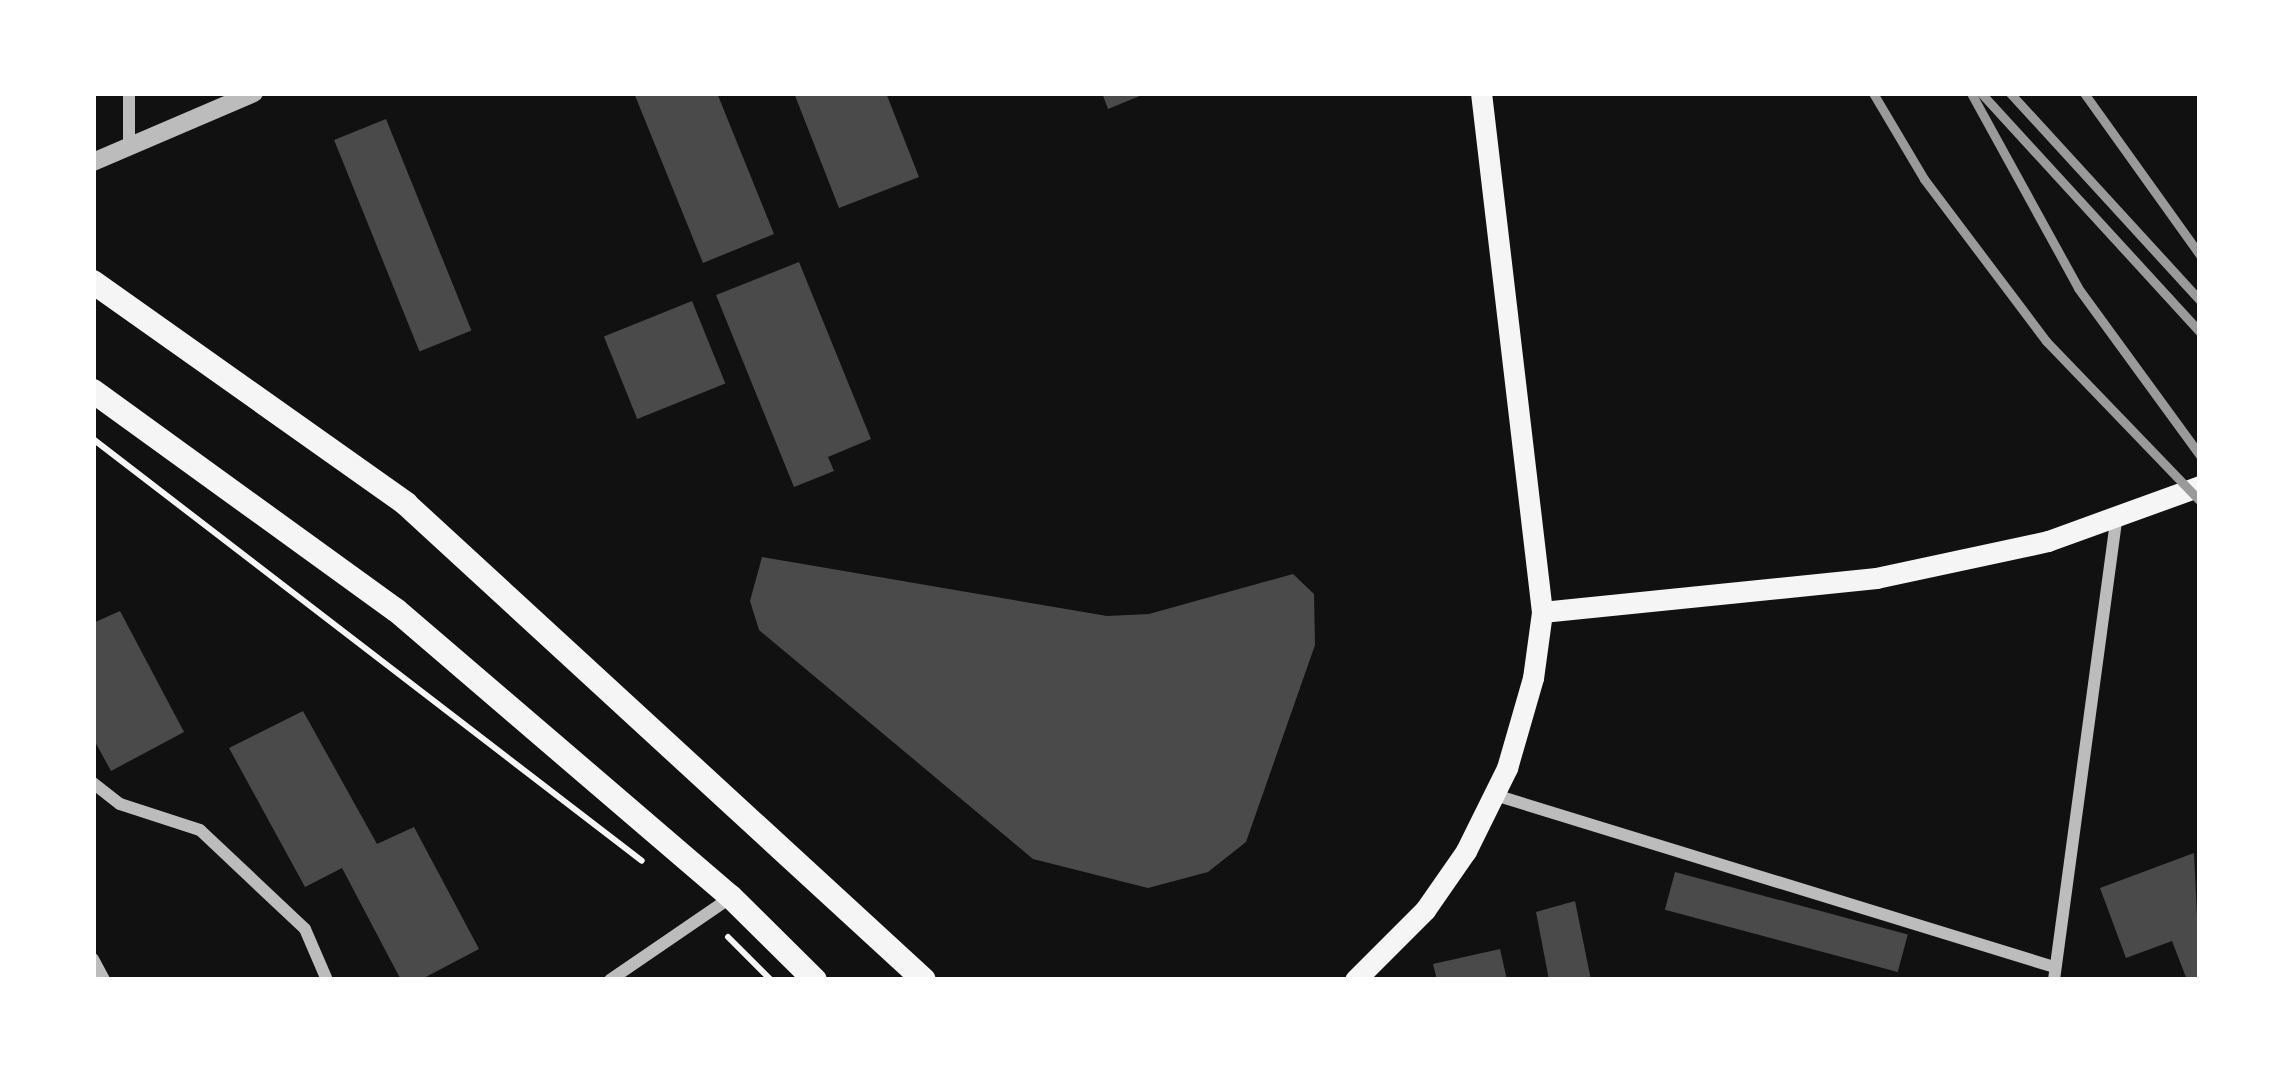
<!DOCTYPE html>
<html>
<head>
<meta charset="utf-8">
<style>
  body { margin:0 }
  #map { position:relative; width:2293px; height:1073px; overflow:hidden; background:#111; font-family:"Noto Sans",sans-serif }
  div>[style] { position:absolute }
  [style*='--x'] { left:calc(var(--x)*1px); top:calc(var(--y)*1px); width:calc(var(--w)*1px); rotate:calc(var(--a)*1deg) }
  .building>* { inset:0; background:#4a4a4a; transform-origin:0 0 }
  .path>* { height:6px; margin:-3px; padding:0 3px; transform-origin:3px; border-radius:3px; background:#f5f5f5 }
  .minor>* { height:12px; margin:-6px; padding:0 6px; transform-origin:6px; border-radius:6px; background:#bcbcbc }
  .tertiary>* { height:18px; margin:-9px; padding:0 9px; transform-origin:9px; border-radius:9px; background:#bcbcbc }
  .secondary>* { height:21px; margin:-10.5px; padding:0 10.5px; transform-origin:10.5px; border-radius:10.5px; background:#f5f5f5 }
  .primary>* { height:24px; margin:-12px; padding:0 12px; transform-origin:12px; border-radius:12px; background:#f5f5f5 }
  .rail>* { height:9px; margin:-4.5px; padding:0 4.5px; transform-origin:4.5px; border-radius:4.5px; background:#9a9a9a }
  span { translate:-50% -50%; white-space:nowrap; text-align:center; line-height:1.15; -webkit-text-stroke:9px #fff; paint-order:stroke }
  .frame { position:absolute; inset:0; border:96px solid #fff; pointer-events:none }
</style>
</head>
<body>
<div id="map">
  <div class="building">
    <i style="clip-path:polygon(634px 93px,717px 93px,774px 234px,703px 263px)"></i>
    <i style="clip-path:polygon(794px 93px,886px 93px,919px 177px,839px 208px)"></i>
    <i style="clip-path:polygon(1102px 93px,1147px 93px,1108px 109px)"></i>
    <i style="left:386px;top:119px;width:228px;height:56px;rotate:68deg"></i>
    <i style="clip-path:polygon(799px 262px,871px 439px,828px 457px,834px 471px,794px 487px,716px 295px)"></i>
    <i style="left:692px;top:301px;width:89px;height:95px;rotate:68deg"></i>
    <i style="clip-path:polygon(762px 557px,1107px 616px,1149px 614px,1293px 574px,1314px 594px,1315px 645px,1246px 842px,1208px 872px,1148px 888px,1033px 859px,759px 630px,750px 601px)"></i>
    <i style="clip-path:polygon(120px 611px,184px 732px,111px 771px,93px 738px,93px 623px)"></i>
    <i style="clip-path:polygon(303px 711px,377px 844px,414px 827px,479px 949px,420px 980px,401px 980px,342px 868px,305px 887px,229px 748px)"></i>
    <i style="clip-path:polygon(2194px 853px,2200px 980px,2187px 980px,2172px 941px,2126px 958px,2100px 888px)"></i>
    <i style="left:1675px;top:872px;width:241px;height:39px;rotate:15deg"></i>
    <i style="clip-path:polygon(1575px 901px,1591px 980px,1549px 980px,1536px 912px)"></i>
    <i style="clip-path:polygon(1500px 949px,1507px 980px,1437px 980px,1433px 964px)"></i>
  </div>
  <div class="path">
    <i style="--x:93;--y:439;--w:692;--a:37.55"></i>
    <i style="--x:728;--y:937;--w:61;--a:45"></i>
  </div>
  <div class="minor">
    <i style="--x:129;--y:93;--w:50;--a:90"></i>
    <i style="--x:93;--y:783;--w:34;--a:38"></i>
    <i style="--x:120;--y:804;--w:84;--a:18"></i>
    <i style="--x:200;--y:830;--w:144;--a:43.3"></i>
    <i style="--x:305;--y:929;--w:56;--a:66.7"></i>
    <i style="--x:1495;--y:795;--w:582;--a:17.1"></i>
    <i style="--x:93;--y:959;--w:24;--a:62"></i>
    <i style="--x:610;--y:980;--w:147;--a:-34.4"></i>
    <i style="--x:2054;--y:980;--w:462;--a:-82.3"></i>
  </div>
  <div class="tertiary">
    <i style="--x:93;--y:162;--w:175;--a:-23.2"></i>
  </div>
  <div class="secondary">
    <i style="--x:1542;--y:612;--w:336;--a:-5.8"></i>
    <i style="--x:1876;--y:578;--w:176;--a:-12.1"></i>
    <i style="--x:2048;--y:541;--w:162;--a:-19.9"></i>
    <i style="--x:1355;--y:980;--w:99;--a:-45"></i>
    <i style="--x:1425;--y:910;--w:72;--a:-55.2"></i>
    <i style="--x:1466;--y:851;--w:93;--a:-63.7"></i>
    <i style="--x:1507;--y:768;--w:94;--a:-73.9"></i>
    <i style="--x:1533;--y:678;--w:67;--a:-82.2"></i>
    <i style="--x:1542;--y:612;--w:523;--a:-96.7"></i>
  </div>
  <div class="primary">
    <i style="--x:93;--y:282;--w:384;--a:35.3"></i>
    <i style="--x:406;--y:504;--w:703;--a:42.58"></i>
    <i style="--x:93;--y:391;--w:374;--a:35.9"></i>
    <i style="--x:396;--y:610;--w:441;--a:40.6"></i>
    <i style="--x:731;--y:897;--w:118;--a:44.7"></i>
  </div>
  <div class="rail">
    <i style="--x:1873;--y:93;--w:100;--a:59.3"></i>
    <i style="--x:1924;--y:179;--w:203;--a:53"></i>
    <i style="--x:2046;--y:341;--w:222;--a:46.1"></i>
    <i style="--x:1971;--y:93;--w:222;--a:61.2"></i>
    <i style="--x:2078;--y:288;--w:207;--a:53.9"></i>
    <i style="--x:1981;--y:93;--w:324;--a:47.5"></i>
    <i style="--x:2010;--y:93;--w:281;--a:47.5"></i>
    <i style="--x:2084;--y:93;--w:199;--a:54.4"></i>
  </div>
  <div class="frame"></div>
</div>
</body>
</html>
